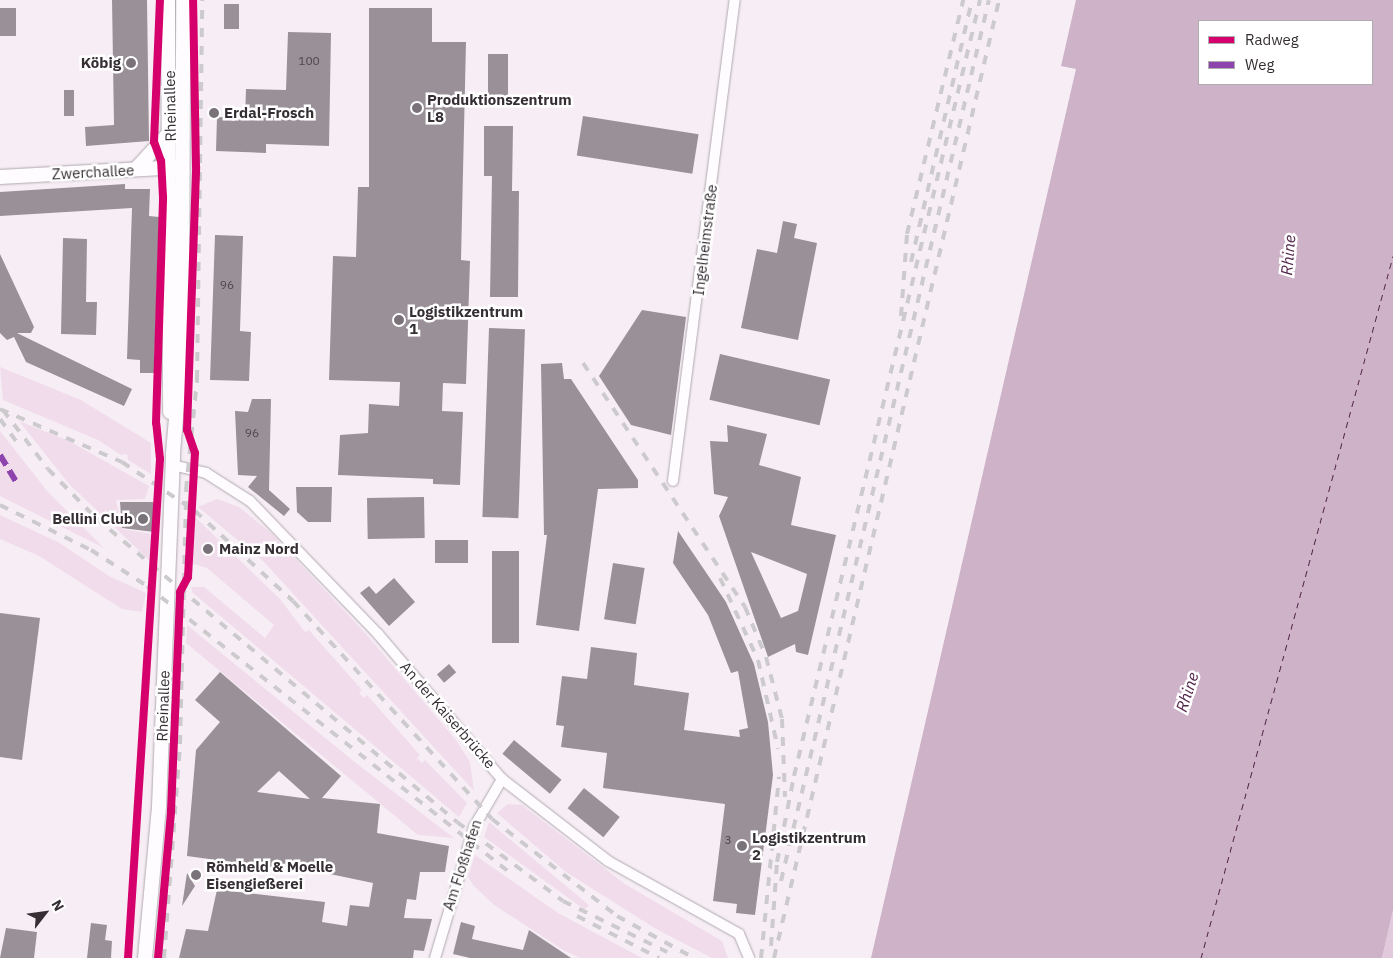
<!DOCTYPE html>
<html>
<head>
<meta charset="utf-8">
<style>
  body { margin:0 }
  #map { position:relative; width:1393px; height:958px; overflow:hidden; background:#f7eef5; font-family:"IBM Plex Sans",sans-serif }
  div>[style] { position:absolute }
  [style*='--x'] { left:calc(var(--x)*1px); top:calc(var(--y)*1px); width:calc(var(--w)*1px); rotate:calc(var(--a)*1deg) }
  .green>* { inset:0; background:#f1dcec }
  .forest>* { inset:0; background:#e2cadd }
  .water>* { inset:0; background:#ceb2c8 }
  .ferry>* { height:1px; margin-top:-0.5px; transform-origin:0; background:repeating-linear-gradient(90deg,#52244a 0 6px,transparent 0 11px) }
  .building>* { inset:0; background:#9a9098; transform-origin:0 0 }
  .roads { filter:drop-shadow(0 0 1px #b0a9af) drop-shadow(0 0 1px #b0a9af) }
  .minor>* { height:10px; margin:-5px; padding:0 5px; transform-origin:5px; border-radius:5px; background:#fefcfe }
  .secondary>* { height:14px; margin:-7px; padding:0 7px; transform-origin:7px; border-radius:7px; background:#fefcfe }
  .rail>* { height:4px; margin-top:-2px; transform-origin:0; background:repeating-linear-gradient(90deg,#cccacc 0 9px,transparent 0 18px) }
  .quiet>* { height:6px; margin-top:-3px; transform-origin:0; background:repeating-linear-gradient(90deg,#8e44ad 0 12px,transparent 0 18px) }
  .cycleway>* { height:8px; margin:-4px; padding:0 4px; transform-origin:4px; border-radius:4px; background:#d6006c }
  .dots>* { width:14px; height:14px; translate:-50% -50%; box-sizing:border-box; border:2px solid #fff; border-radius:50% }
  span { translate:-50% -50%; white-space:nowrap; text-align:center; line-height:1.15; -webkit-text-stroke:5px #fff; paint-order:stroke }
  .number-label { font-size:12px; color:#4e474d }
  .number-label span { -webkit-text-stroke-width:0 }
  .poi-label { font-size:15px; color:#352f34; font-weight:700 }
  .right { translate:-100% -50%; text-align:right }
  .left { translate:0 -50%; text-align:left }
  .street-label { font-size:15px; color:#352f34 }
  .water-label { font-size:16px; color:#52244a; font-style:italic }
  .legend { position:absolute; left:1198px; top:20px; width:175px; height:65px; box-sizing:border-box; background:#fff; border:1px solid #aeacae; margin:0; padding:6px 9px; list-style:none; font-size:15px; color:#352f34 }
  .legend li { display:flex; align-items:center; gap:10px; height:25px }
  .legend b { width:25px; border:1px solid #aeacae }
  .north { position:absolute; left:20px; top:888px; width:50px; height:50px; -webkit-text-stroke:4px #fff; paint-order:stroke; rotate:60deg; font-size:14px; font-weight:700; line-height:20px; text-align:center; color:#352f34 }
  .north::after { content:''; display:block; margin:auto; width:18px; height:22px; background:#352f34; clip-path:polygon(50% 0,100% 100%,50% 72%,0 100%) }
</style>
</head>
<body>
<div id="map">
  <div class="green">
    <i style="clip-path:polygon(0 367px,81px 400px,151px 443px,151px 474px,128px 460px,127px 454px,121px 455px,98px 440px,3px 400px)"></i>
    <i style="clip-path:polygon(19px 421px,69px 441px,149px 486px,145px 499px,116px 500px,122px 529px,152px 534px,149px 560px,69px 484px)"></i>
    <i style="clip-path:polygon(0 431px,48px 492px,104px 548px,0 496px)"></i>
    <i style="clip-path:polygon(217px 499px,239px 507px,271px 533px,366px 634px,456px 740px,470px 762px,474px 791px,264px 562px,198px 507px)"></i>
    <i style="clip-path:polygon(0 515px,58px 542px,109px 576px,146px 593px,142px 612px,122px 609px,39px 556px,0 539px)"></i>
    <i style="clip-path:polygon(193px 515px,280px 599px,305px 632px,309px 630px,362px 690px,359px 693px,364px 698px,367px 695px,420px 755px,417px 758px,422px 763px,425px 760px,467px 803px,459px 817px,193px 593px,191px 587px,204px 587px,265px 638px,274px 625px,207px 568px,191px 563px)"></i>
    <i style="clip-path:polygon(187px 625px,356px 763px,454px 838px,418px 835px,186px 643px)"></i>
    <i style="clip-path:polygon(508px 804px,522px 805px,625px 884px,722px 941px,728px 958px,712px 958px,656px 929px,566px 872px,497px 813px)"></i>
    <i style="clip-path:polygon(489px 822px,589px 905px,585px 910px,484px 837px)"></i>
    <i style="clip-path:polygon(475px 855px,558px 913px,642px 958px,580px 958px,565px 951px,494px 905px,474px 886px,468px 877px)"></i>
  </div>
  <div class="forest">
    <i style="clip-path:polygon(1393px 910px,1393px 958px,1382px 958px)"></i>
  </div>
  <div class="water">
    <i style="clip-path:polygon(evenodd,1076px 0,1393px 0,1393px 910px,1382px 958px,871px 958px,1076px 69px,1061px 66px,1076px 0,1199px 21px,1372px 21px,1372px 84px,1199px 84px,1199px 21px)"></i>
  </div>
  <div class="ferry">
    <i style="--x:1201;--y:958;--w:728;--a:-74.7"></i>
  </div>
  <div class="building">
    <i style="clip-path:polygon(112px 0,147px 0,149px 141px,86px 146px,85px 127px,114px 125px)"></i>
    <i style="left:224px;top:4px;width:15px;height:25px"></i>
    <i style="left:0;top:8px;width:16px;height:28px"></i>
    <i style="clip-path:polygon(369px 8px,432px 8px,432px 42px,466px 42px,461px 260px,470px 261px,466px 384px,443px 383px,442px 411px,463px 412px,460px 485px,433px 484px,433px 479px,338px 475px,340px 435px,368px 433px,369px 404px,399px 406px,400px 382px,329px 380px,333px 256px,356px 257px,358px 187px,369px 187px)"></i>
    <i style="clip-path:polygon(288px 32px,331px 33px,329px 146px,266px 144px,266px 153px,216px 151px,217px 117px,245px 118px,246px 89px,286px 90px)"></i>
    <i style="left:488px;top:54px;width:20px;height:43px"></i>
    <i style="left:74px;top:90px;width:26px;height:10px;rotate:90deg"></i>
    <i style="left:583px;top:116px;width:117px;height:40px;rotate:9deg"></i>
    <i style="clip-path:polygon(484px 126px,513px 126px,512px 191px,519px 191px,518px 297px,490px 297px,492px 176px,484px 176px)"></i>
    <i style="clip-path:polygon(125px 184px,125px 189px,150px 189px,149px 216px,159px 217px,154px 373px,140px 373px,140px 360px,127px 359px,132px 208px,0 216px,0 192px)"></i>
    <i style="clip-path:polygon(783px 221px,797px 224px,794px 238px,817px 243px,798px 340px,741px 328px,757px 249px,777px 253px)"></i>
    <i style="clip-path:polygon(215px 235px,243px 236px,240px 331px,251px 332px,249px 381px,210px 380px)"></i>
    <i style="clip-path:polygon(63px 238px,87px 239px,86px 302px,97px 302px,96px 335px,61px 334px)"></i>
    <i style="clip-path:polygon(0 254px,34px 327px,31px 333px,17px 333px,132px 389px,124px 406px,26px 362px,14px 337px,7px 340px,0 333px)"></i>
    <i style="clip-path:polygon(642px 310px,686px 317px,671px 435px,631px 425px,599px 376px)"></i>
    <i style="left:489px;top:328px;width:36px;height:189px;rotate:2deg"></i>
    <i style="left:720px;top:354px;width:113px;height:47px;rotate:13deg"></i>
    <i style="clip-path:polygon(562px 363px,564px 379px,571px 379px,638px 480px,638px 488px,598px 489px,579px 631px,536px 625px,547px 535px,544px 535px,541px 364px)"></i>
    <i style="clip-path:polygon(252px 399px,271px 399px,269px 490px,290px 509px,284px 516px,248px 487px,257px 476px,238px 475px,235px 411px,248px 412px)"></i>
    <i style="clip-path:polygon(evenodd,727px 425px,767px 434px,759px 465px,801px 477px,791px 525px,836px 535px,808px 655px,796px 652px,795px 644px,768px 657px,754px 617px,719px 516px,728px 497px,714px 494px,710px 441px,728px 442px,727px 425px,751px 552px,807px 574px,798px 611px,781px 618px,751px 552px)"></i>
    <i style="clip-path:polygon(296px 487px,332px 487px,331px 522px,308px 522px,297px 512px)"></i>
    <i style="left:424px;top:497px;width:41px;height:57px;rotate:89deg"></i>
    <i style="clip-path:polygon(120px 502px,153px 502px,154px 532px,122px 528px)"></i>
    <i style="clip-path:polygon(678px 531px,726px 602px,754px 664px,768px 722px,773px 775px,755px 915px,736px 913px,737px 904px,713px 901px,725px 804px,603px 788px,607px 753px,561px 747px,564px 726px,556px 725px,562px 676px,587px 679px,591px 647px,637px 653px,634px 685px,689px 693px,684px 730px,740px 737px,739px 730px,748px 728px,738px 671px,731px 673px,708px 615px,673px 563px)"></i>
    <i style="left:435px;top:540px;width:33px;height:23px"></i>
    <i style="left:492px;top:551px;width:27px;height:92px"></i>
    <i style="left:613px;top:563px;width:32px;height:57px;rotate:9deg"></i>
    <i style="clip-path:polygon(394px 578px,415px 602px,389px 626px,360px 593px,369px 586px,376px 594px)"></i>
    <i style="clip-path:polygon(0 613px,40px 618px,22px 760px,0 757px)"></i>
    <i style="left:449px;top:664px;width:11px;height:16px;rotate:49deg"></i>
    <i style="clip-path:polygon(evenodd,220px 672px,341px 776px,322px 798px,380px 804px,377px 833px,449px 846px,445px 872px,420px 872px,416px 900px,407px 899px,404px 918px,432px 919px,424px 951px,414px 950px,413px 958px,179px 958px,186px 929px,208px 931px,218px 885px,230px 891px,325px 902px,322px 922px,347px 926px,350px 905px,369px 907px,373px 883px,282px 864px,282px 869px,187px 856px,196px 750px,220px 722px,195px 700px,220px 672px,279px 771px,310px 799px,257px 792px,279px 771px)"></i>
    <i style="left:514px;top:740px;width:62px;height:18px;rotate:40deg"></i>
    <i style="left:584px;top:788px;width:46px;height:26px;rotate:39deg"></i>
    <i style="clip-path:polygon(187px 873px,195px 886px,182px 906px)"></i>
    <i style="clip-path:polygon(461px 922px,475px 926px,472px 939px,523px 950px,529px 930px,571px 958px,470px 958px,453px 954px)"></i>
    <i style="clip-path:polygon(91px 923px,107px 925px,105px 940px,112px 941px,111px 958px,87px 958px)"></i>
    <i style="clip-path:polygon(6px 928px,37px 932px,34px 958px,0 958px)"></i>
  </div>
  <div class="roads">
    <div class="minor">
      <i style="--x:172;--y:465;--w:35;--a:13"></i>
      <i style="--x:206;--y:473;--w:52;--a:32.5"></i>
      <i style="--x:250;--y:501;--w:185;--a:46.1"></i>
      <i style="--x:378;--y:634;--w:191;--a:49.5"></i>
      <i style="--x:502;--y:779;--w:134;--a:37.7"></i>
      <i style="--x:608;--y:861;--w:150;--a:29.1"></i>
      <i style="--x:739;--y:934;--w:26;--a:67"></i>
      <i style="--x:673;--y:481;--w:485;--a:-82.7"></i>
      <i style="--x:435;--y:958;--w:137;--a:-73.4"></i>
      <i style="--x:474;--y:827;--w:56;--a:-59.7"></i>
    </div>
    <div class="secondary">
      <i style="--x:168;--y:0;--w:412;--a:89.7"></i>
      <i style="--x:136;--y:169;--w:50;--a:-47.4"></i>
      <i style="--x:0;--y:177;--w:180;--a:-3.2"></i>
      <i style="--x:145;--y:958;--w:153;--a:-84.7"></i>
      <i style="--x:159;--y:806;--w:353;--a:-87.7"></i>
      <i style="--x:173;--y:453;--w:106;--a:-85.1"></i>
      <i style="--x:182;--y:347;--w:347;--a:-89.8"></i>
    </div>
  </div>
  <div class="rail">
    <i style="--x:911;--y:262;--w:269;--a:-76.9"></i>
    <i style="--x:901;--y:316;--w:82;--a:-85.8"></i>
    <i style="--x:907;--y:234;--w:241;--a:-76.5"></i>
    <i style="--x:583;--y:363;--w:293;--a:56.4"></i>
    <i style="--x:745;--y:607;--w:54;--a:67.2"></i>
    <i style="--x:766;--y:657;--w:64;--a:75.5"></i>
    <i style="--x:782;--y:719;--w:78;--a:87.8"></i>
    <i style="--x:0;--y:409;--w:133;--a:23.5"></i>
    <i style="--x:122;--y:462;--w:88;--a:33.9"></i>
    <i style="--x:195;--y:511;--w:133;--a:42.6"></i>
    <i style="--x:293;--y:601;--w:295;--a:47.6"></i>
    <i style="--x:492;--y:819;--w:158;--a:37.8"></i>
    <i style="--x:617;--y:916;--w:88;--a:28.6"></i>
    <i style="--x:3;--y:410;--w:74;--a:52.7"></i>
    <i style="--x:48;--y:469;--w:69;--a:45.6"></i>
    <i style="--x:96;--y:518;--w:472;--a:40.1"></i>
    <i style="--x:457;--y:822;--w:132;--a:36.7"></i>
    <i style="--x:563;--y:901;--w:116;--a:26.1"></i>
    <i style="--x:0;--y:419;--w:32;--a:54"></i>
    <i style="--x:0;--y:505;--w:102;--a:26.3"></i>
    <i style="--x:91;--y:550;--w:67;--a:32.7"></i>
    <i style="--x:147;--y:586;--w:463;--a:38.3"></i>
    <i style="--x:720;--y:578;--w:90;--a:65.1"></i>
    <i style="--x:758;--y:660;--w:91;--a:77.3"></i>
    <i style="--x:781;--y:881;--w:905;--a:-76.72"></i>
    <i style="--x:577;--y:916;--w:92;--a:27.1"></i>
    <i style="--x:771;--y:946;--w:84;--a:-85.9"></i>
    <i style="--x:777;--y:862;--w:88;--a:-78.8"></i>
    <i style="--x:794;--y:776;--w:798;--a:-76.52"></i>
    <i style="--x:164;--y:958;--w:215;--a:-85.7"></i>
    <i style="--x:180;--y:744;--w:254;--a:-88.6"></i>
    <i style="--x:186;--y:490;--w:112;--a:-84.3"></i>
    <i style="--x:197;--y:379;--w:379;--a:-89.2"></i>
    <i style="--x:761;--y:958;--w:182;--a:-84.3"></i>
    <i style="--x:774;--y:958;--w:984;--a:-76.78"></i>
  </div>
  <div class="quiet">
    <i style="--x:0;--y:455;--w:31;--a:59"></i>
  </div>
  <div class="cycleway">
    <i style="--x:128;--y:958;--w:500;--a:-86.33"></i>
    <i style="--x:160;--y:459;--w:36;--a:-96"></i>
    <i style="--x:156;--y:423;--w:226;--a:-88.2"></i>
    <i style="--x:163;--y:197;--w:36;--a:-93"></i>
    <i style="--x:161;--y:161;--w:20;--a:-110"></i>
    <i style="--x:154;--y:142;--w:142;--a:-87.6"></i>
    <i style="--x:158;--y:958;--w:148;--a:-84.9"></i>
    <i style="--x:171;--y:811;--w:219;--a:-87.6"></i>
    <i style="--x:180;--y:592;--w:17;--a:-62"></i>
    <i style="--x:188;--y:577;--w:124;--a:-86.8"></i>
    <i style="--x:195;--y:453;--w:24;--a:-109"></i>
    <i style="--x:187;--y:430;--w:263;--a:-88"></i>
    <i style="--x:196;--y:167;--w:167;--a:-91"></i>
  </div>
  <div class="dots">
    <i style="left:131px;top:63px;background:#797278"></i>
    <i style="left:417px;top:108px;background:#797278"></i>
    <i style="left:214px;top:113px;background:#797278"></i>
    <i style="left:399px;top:320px;background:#797278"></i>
    <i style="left:143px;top:519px;background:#797278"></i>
    <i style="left:208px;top:549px;background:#797278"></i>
    <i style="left:742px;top:846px;background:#797278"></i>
    <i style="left:196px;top:875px;background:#797278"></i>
  </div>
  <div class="number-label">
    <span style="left:309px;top:61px">100</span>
    <span style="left:227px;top:285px">96</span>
    <span style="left:252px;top:433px">96</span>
    <span style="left:728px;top:840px">3</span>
  </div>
  <div class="poi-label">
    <span class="right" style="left:121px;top:63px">Köbig</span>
    <span class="left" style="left:427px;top:108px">Produktionszentrum<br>L8</span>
    <span class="left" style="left:224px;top:113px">Erdal-Frosch</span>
    <span class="left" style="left:409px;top:320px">Logistikzentrum<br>1</span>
    <span class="right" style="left:133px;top:519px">Bellini Club</span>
    <span class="left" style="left:219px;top:549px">Mainz Nord</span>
    <span class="left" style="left:752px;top:846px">Logistikzentrum<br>2</span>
    <span class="left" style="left:206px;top:875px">Römheld &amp; Moelle<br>Eisengießerei</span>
  </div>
  <div class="street-label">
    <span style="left:170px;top:106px;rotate:-91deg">Rheinallee</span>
    <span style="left:93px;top:172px;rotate:-3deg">Zwerchallee</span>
    <span style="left:705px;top:240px;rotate:-83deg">Ingelheimstraße</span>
    <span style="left:163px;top:706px;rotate:-88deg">Rheinallee</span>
    <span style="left:448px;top:715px;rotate:49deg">An der Kaiserbrücke</span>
    <span style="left:462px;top:865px;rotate:-72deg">Am Floßhafen</span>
  </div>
  <div class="water-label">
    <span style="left:1288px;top:255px;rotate:-85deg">Rhine</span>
    <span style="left:1187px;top:692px;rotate:-72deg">Rhine</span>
  </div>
  <ul class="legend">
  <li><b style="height:6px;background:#d6006c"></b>Radweg</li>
  <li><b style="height:6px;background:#8e44ad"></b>Weg</li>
  </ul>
  <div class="north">N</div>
</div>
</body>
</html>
